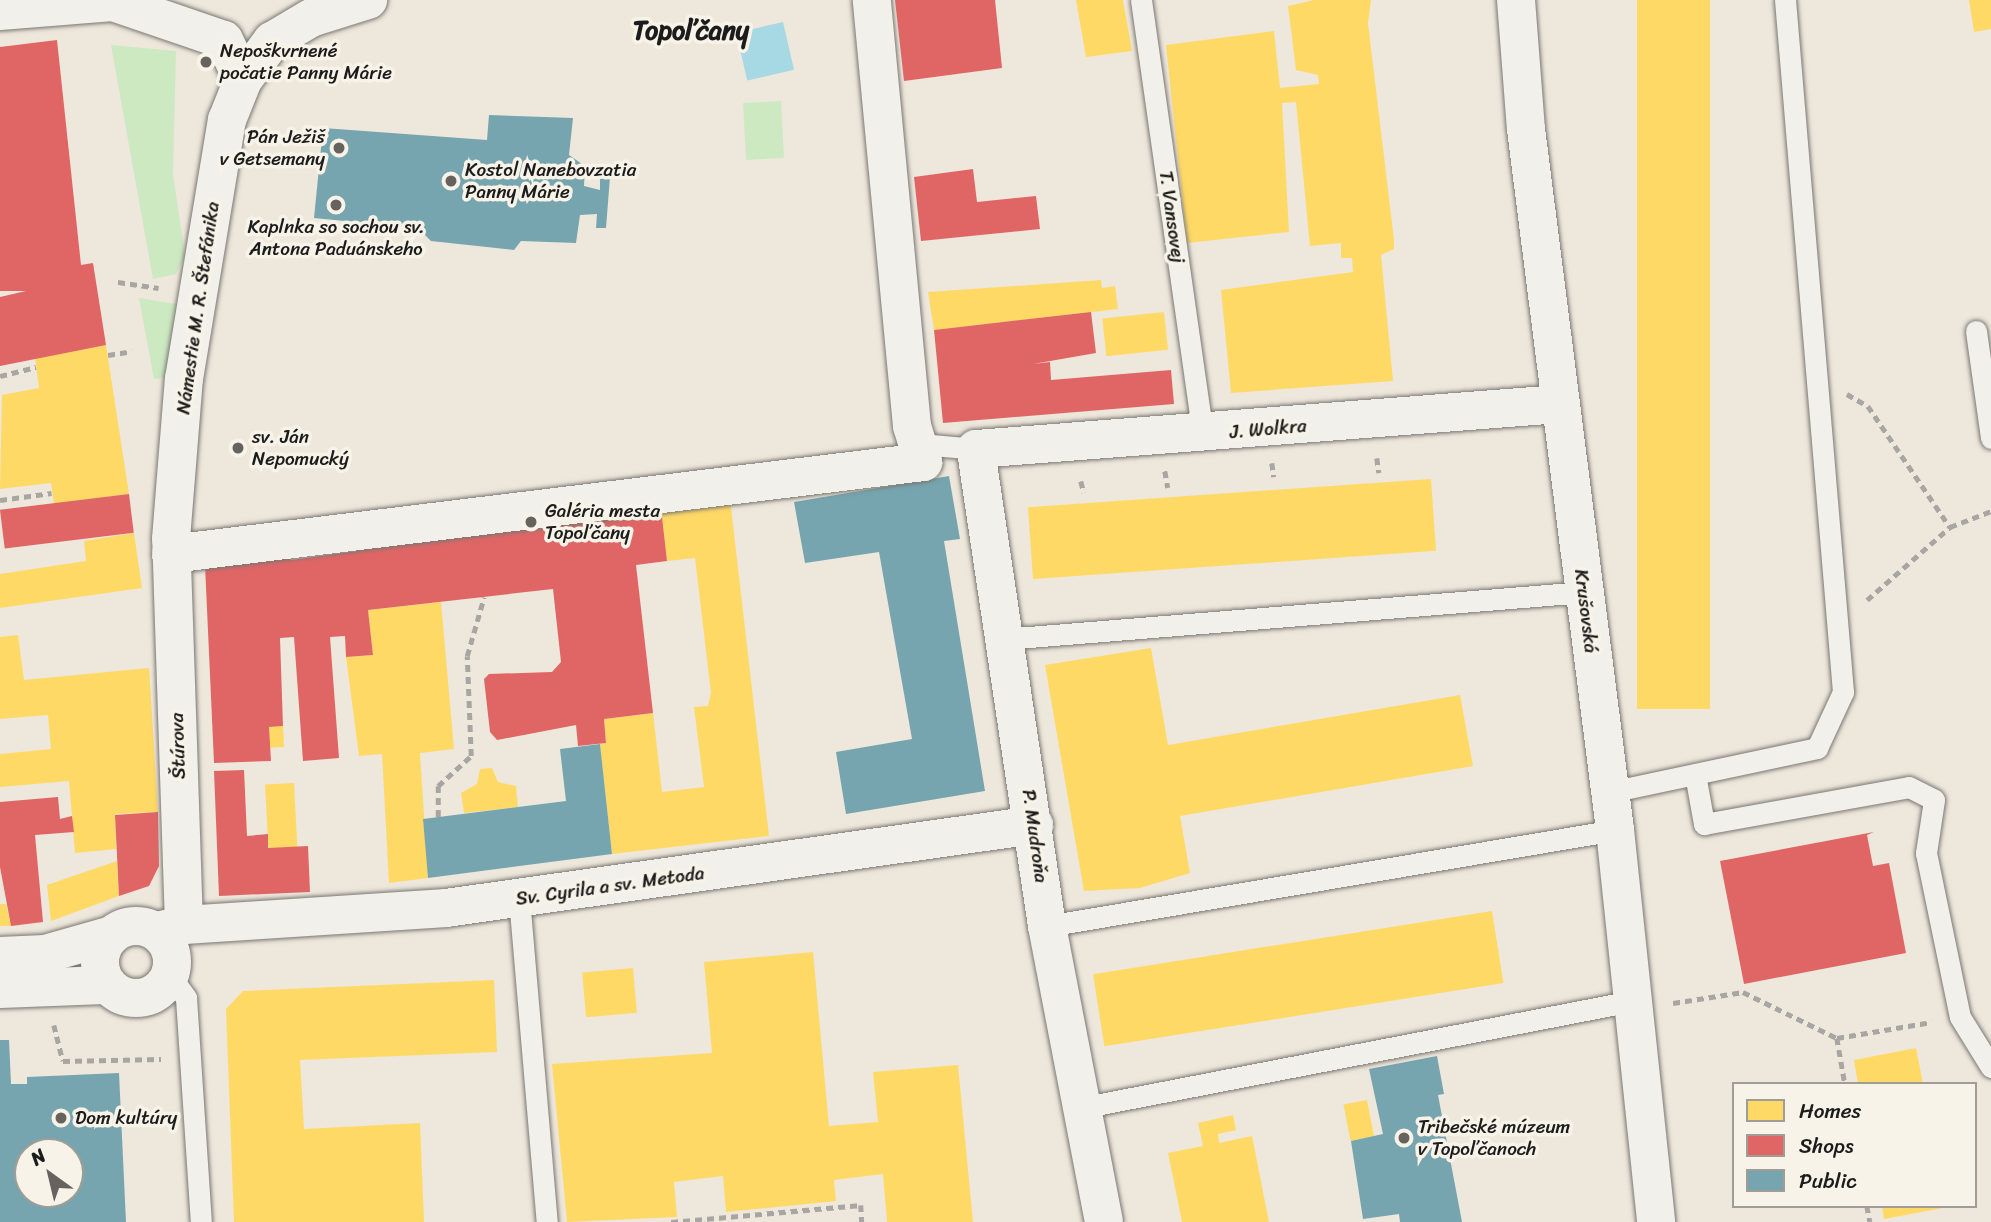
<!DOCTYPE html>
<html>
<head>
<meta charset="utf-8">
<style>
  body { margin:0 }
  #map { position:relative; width:1991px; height:1222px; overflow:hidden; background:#eee7dc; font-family:Sriracha,sans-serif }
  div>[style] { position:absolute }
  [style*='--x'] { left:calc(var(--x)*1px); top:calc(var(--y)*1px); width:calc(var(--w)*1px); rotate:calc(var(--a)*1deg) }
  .green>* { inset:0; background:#cce9c2; transform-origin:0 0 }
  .water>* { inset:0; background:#a7d9e4; transform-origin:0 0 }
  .homes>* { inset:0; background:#ffd966; transform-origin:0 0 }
  .shops>* { inset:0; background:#e06666; transform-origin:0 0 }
  .public>* { inset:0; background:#76a5af }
  .path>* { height:4.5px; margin-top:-2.25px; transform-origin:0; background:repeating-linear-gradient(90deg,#a8a6a3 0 7px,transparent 0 12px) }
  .roads { filter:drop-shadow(0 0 2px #7a7772) drop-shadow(0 0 2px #7a7772) }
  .lane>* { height:21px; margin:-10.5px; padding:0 10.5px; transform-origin:10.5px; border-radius:10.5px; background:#f1f0ea }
  .street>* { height:38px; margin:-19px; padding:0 19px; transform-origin:19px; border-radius:19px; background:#f1f0ea }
  .street>.ring { margin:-19px; padding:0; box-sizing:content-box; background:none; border:38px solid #f1f0ea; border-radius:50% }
  .primary>* { height:38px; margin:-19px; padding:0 19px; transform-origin:19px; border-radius:19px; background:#f1f0ea }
  .dots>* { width:19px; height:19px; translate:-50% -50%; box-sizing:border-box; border:4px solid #f7f3e8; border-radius:50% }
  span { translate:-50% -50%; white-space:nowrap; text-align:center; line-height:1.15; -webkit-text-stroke:7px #f7f3e8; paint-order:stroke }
  .poi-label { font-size:19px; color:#1c1c1c }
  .left { translate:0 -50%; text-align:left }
  .right { translate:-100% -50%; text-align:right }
  .street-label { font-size:19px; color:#1c1c1c }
  .district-label { font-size:26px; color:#1c1c1c; font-weight:700 }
  .legend { position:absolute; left:1732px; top:1082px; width:245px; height:126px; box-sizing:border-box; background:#f7f3e8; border:2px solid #9f9d96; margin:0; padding:9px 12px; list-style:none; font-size:21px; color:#1c1c1c }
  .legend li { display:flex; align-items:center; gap:14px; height:35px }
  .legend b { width:35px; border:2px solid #9f9d96 }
  .north { position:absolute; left:14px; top:1138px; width:70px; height:70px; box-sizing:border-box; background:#f7f3e8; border:2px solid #9f9d96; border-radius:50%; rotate:326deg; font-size:19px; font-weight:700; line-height:28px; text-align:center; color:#1c1c1c }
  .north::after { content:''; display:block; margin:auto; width:24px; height:32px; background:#66635f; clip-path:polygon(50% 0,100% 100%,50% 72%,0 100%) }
</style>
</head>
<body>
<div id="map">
  <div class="green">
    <i style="clip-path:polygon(111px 45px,176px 51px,173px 174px,185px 256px,176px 274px,153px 279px)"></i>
    <i style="left:781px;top:101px;width:57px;height:38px;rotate:87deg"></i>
    <i style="clip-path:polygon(139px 298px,186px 306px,174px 376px,154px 379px)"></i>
  </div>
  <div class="water">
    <i style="left:783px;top:22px;width:49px;height:48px;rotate:77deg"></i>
  </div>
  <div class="homes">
    <i style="clip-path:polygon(1076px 0,1123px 0,1132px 51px,1086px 57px)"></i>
    <i style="clip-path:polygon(1314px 0,1371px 0,1368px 23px,1394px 240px,1394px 249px,1381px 255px,1393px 381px,1231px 393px,1221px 290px,1353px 272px,1352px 258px,1341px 258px,1341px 243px,1310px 246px,1296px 102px,1282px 103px,1289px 232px,1187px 243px,1166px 45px,1274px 31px,1280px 88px,1319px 84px,1318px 75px,1296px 70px,1288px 6px)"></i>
    <i style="left:1637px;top:0;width:73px;height:709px"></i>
    <i style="clip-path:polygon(1969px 0,1991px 0,1991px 29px,1974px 32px)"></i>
    <i style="clip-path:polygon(1101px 280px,1102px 288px,1115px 286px,1118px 309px,934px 330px,928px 292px)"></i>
    <i style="left:1164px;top:312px;width:38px;height:62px;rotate:84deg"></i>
    <i style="clip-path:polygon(106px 345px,129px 494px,54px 504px,51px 483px,0 489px,2px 395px,39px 388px,35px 357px)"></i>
    <i style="left:1431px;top:479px;width:72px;height:404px;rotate:86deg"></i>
    <i style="clip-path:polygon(729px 490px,769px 836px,612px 854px,600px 744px,606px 743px,604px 719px,653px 713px,662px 792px,704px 787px,694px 707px,708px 706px,711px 693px,695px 558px,667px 561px,660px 499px)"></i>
    <i style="clip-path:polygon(134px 533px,142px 588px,0 608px,0 574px,86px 561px,84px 541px)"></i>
    <i style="clip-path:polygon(441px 602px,454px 749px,420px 753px,428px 878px,389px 883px,382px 754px,359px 756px,346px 657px,373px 655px,368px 610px)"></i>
    <i style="clip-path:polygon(18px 635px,24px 680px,149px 668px,158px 812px,115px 814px,116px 849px,75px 853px,69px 781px,0 787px,0 754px,51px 749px,48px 715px,0 719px,0 637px)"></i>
    <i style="clip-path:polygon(1151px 648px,1168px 745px,1460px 695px,1473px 766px,1180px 816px,1190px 873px,1140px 888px,1084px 891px,1045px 665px)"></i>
    <i style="left:283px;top:726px;width:21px;height:14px;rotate:87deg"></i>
    <i style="clip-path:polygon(492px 768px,498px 782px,516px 786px,518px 807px,464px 813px,461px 793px,477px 784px,480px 769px)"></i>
    <i style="left:294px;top:783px;width:64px;height:29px;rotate:87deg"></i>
    <i style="clip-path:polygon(117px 861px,119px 896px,51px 921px,47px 885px)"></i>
    <i style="clip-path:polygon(0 904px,6px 904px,11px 926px,0 926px)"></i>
    <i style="left:1492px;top:911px;width:73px;height:404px;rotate:81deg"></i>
    <i style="clip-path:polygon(813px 952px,829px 1126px,878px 1122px,873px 1072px,958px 1065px,973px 1222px,887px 1222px,883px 1174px,834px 1180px,836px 1201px,726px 1212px,723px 1176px,674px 1182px,677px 1217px,567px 1222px,552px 1064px,712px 1053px,704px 962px)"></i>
    <i style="left:633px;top:968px;width:45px;height:51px;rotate:85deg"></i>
    <i style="clip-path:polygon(494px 980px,497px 1052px,300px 1060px,304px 1129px,420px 1123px,424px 1222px,234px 1222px,226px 1009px,243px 991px)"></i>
    <i style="clip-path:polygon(1916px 1048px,1923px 1084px,1858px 1084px,1854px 1060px)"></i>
    <i style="left:1367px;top:1100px;width:37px;height:24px;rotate:79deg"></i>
    <i style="clip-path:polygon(1233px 1115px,1236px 1130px,1218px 1134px,1219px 1143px,1252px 1136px,1269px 1222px,1182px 1222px,1168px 1153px,1203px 1146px,1198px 1123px)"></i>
    <i style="clip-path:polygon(1882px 1206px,1942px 1206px,1943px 1208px,1884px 1219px)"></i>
  </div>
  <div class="shops">
    <i style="clip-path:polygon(895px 0,995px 0,1002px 68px,904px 81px)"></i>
    <i style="clip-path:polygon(57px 40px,81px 265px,93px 263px,106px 345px,0 366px,0 297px,26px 291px,0 291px,0 47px)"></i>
    <i style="clip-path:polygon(973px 169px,977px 202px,1036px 196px,1040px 229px,921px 241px,914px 177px)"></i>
    <i style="clip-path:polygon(1091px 312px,1096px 353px,1033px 364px,1050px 362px,1051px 380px,1171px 370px,1174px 404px,943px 423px,934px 330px)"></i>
    <i style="left:129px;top:494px;width:39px;height:130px;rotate:83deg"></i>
    <i style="clip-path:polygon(660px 499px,667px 561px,636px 565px,653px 713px,604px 719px,606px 743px,578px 746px,576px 725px,497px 740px,490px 732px,484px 679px,489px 674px,552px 672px,561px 662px,553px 589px,368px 610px,373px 655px,346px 657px,345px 636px,330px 637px,339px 758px,303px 761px,294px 637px,280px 638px,283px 726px,269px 727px,271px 761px,214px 763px,205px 565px,291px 542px,291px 560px,357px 551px,355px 534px)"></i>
    <i style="clip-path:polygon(244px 770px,247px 836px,268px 834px,268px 848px,308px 846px,310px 892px,219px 896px,214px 771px)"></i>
    <i style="clip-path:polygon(58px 797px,60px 819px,72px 816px,74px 832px,35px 835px,43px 922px,11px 926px,0 867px,0 802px)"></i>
    <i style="clip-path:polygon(158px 812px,159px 866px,149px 886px,119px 896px,115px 815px)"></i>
    <i style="clip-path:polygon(1874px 832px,1867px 835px,1873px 866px,1889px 863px,1906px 953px,1744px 984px,1720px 861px)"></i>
  </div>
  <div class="public">
    <i style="clip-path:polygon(489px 115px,573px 118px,569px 155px,585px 166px,584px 186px,600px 190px,600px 177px,610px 177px,606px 228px,596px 228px,597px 214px,580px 215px,576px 243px,521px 241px,514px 250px,431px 241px,418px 228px,314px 218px,323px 128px,487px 140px)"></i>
    <i style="clip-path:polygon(949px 476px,960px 539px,944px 541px,985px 791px,846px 814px,836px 752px,912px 739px,879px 552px,805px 563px,794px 502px)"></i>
    <i style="clip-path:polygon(600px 744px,612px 854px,428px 878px,423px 819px,566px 801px,560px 749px)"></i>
    <i style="clip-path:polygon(evenodd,0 1040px,9px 1040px,11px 1084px,27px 1084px,27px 1077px,119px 1073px,126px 1222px,0 1222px,0 1040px,28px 1152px,70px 1152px,70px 1194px,28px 1194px,28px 1152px)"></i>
    <i style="clip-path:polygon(1437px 1056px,1444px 1094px,1438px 1095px,1462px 1222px,1400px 1222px,1399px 1214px,1363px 1219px,1351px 1141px,1383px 1134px,1369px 1069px)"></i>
  </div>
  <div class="path">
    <i style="--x:118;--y:282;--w:41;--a:8.3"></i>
    <i style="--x:108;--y:355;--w:24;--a:-9"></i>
    <i style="--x:0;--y:376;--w:37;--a:-14"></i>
    <i style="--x:1847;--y:394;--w:24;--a:30"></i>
    <i style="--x:1868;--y:406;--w:146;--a:55.9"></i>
    <i style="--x:1377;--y:458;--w:15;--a:82"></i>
    <i style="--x:1272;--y:463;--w:14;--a:82"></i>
    <i style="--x:1165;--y:471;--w:17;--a:80"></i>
    <i style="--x:1081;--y:481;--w:12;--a:76"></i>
    <i style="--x:0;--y:500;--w:52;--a:-7.7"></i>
    <i style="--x:1867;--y:600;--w:111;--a:-41.3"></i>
    <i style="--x:1950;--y:527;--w:44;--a:-21.3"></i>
    <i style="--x:438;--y:817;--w:31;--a:-90"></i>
    <i style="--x:438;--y:786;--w:45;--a:-42.3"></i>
    <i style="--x:471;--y:756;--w:100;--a:-92.3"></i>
    <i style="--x:467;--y:656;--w:61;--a:-73.9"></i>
    <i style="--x:1673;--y:1003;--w:71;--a:-8.9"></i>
    <i style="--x:1743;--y:992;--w:105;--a:26.1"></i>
    <i style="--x:1837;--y:1038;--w:96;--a:-9.6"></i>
    <i style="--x:54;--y:1025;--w:37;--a:76"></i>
    <i style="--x:63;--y:1061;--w:98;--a:-1.2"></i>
    <i style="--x:1837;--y:1038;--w:47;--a:80.1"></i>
    <i style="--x:1867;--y:1206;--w:16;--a:79"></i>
    <i style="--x:671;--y:1222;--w:191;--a:-5.1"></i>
    <i style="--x:861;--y:1205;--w:17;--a:87"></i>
  </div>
  <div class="roads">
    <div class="lane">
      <i style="--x:1141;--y:0;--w:438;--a:81.9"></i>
      <i style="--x:1976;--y:331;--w:108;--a:82"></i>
      <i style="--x:920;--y:444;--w:56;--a:5.1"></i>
      <i style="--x:1004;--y:639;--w:582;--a:-4.63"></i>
      <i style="--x:1695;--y:774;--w:51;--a:79.8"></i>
      <i style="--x:1704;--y:824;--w:208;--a:-10.2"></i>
      <i style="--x:1909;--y:787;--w:28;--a:27"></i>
      <i style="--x:1934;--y:800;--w:54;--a:98.6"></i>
      <i style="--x:1926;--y:853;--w:167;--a:78.3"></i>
      <i style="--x:1960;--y:1017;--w:59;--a:58.2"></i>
      <i style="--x:1610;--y:792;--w:212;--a:-12"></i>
      <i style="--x:1817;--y:748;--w:62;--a:-65.1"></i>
      <i style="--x:1843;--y:692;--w:694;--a:-94.79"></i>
      <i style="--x:519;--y:898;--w:325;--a:85.1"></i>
      <i style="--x:1047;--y:926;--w:576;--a:-9.59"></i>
      <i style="--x:171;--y:977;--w:26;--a:54"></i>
      <i style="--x:186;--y:998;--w:225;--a:86.2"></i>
      <i style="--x:1080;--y:1108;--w:562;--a:-10.97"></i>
    </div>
    <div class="street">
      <i style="--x:0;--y:11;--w:113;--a:-4.6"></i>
      <i style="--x:113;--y:2;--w:117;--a:18.9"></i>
      <i style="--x:224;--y:40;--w:44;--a:64.6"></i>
      <i style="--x:171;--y:554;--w:758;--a:-6.97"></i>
      <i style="--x:923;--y:462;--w:38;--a:-107"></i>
      <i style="--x:912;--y:426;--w:428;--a:-95.4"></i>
      <i style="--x:184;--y:925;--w:263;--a:-3.7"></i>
      <i style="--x:446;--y:908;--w:594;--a:-8.03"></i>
      <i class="ring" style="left:100px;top:926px;width:34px;height:34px"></i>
      <i style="--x:157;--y:931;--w:28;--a:-13"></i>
      <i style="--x:184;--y:925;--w:386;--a:-91.9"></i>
      <i style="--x:171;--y:539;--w:161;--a:-85.4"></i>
      <i style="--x:184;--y:379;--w:263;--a:-80.6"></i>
      <i style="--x:227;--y:120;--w:43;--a:-68.2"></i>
      <i style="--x:243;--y:80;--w:49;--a:-53.4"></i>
      <i style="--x:272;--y:41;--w:45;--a:-30.5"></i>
      <i style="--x:311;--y:18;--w:60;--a:-17.5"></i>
      <i style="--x:0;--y:956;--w:45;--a:-2.5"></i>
      <i style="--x:45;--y:954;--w:66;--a:-15.9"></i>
      <i style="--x:0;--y:989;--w:105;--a:-2.2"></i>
      <i style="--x:1104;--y:1222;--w:301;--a:-100.9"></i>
      <i style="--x:1047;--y:926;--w:482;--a:-98.5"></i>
      <i style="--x:976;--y:449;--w:585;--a:-4.41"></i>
    </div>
    <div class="primary">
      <i style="--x:1516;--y:0;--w:129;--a:85.6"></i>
      <i style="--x:1526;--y:129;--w:707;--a:82.76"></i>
      <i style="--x:1615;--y:830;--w:394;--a:84"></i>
    </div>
  </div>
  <div class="dots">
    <i style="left:206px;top:62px;background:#66635f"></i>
    <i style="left:339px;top:148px;background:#66635f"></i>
    <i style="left:451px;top:181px;background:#66635f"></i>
    <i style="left:336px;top:205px;background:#66635f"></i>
    <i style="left:238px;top:448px;background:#66635f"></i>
    <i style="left:531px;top:522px;background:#66635f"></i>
    <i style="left:61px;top:1118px;background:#66635f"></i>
    <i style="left:1404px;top:1138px;background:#66635f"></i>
  </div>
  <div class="poi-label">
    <span class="left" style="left:220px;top:62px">Nepoškvrnené<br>počatie Panny Márie</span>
    <span class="right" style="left:325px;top:148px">Pán Ježiš<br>v Getsemany</span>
    <span class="left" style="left:465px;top:181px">Kostol Nanebovzatia<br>Panny Márie</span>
    <span style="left:336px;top:238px">Kaplnka so sochou sv.<br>Antona Paduánskeho</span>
    <span class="left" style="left:252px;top:448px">sv. Ján<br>Nepomucký</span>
    <span class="left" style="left:545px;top:522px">Galéria mesta<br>Topoľčany</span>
    <span class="left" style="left:75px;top:1118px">Dom kultúry</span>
    <span class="left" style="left:1418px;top:1138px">Tribečské múzeum<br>v Topoľčanoch</span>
  </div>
  <div class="street-label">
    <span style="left:1172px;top:217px;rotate:82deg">T. Vansovej</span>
    <span style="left:198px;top:308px;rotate:-82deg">Námestie M. R. Štefánika</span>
    <span style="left:1268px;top:429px;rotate:-5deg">J. Wolkra</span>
    <span style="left:1586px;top:611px;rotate:83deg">Krušovská</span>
    <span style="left:178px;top:746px;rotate:-92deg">Štúrova</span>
    <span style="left:1035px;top:836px;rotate:82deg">P. Mudroňa</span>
    <span style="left:610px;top:886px;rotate:-8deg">Sv. Cyrila a sv. Metoda</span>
  </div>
  <div class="district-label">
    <span style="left:691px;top:31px">Topoľčany</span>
  </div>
  <ul class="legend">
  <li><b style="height:19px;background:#ffd966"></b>Homes</li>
  <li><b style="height:19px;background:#e06666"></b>Shops</li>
  <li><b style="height:19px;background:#76a5af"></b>Public</li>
  </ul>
  <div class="north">N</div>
</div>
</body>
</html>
